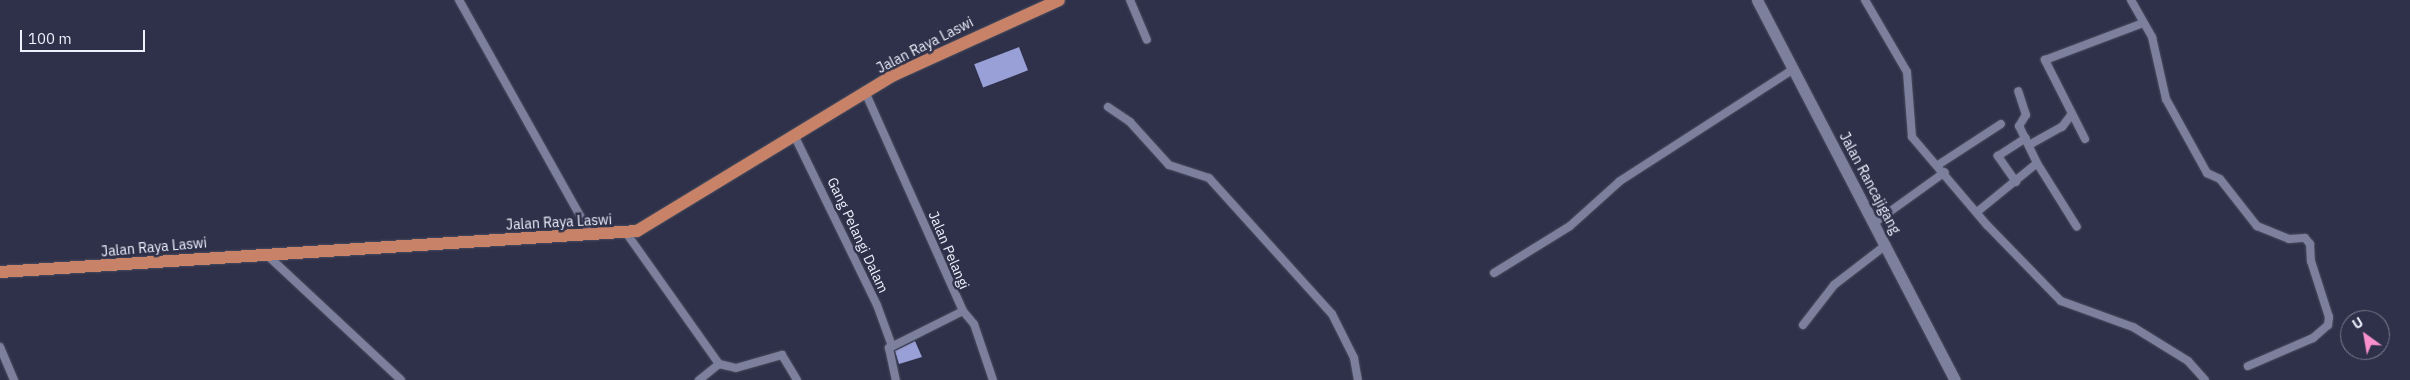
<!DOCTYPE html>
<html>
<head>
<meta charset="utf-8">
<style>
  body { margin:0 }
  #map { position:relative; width:2410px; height:380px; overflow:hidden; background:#2e3149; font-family:"IBM Plex Sans",sans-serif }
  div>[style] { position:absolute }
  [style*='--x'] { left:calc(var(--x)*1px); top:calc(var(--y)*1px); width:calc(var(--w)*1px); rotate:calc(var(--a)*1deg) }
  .building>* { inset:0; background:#99a0d7; transform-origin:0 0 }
  .roads { filter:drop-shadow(0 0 1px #4b4d60) drop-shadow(0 0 1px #4b4d60) }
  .minor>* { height:8px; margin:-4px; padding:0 4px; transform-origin:4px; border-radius:4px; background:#7c809c }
  .secondary>* { height:11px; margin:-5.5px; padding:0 5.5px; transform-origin:5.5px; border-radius:5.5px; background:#7c809c }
  .primary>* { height:12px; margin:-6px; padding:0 6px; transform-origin:6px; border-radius:6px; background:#c78268 }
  span { translate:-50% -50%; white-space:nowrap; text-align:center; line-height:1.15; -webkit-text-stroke:5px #2e3149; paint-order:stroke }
  .street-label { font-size:14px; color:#eef0fd }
  .north { position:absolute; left:2340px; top:310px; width:50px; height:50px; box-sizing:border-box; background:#2e3149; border:1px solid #7b7d91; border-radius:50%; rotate:328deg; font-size:14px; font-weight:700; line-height:20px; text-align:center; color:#eef0fd }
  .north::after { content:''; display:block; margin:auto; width:18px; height:22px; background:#f890cd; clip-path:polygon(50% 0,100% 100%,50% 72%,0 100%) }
  .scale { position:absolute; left:20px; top:30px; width:125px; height:22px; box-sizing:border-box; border:2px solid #eef0fd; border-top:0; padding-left:6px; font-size:15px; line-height:18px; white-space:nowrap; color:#eef0fd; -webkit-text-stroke:4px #2e3149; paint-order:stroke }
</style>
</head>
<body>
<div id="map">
  <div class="building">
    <i style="left:1019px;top:47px;width:25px;height:48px;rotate:69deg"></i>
    <i style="clip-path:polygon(915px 341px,922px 357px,899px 364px,895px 351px)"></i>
  </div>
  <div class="roads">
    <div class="minor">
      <i style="--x:459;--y:0;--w:270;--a:60.7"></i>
      <i style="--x:1130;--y:0;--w:43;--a:67"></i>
      <i style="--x:1865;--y:0;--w:83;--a:59.7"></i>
      <i style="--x:1907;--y:72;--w:65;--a:85.6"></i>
      <i style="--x:1912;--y:137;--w:116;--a:49.6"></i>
      <i style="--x:1987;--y:225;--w:106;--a:45.8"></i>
      <i style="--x:2061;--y:301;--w:77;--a:19.9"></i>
      <i style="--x:2133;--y:327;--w:65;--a:31.7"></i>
      <i style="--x:2188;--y:361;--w:25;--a:48"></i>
      <i style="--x:2131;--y:0;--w:43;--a:60.4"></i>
      <i style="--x:2152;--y:37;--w:64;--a:77.3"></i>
      <i style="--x:2166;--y:99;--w:85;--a:61"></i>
      <i style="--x:2207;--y:173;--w:14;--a:25"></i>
      <i style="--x:2220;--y:179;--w:60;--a:51.8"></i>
      <i style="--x:2257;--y:226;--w:35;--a:22"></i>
      <i style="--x:2289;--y:239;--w:16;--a:-4"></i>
      <i style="--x:2305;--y:238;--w:8;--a:50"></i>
      <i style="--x:2310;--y:244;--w:17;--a:87"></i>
      <i style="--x:2311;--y:261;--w:59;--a:72.2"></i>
      <i style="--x:2329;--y:317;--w:8;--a:97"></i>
      <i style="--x:2328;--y:325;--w:20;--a:139"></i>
      <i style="--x:2313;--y:338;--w:71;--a:156.7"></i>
      <i style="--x:866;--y:94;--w:238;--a:65.9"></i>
      <i style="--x:963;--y:311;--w:83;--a:153.4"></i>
      <i style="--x:889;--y:348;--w:33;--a:78"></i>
      <i style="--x:1108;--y:107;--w:27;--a:34"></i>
      <i style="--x:1130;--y:122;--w:58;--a:47.8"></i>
      <i style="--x:1169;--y:165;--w:42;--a:18"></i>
      <i style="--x:1209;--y:178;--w:183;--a:47.9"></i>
      <i style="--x:1332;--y:314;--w:49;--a:63.4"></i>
      <i style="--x:1354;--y:358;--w:22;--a:80"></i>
      <i style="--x:795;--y:137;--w:187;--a:64"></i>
      <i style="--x:877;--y:305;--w:44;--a:69.9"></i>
      <i style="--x:2085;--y:139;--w:89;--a:-116.9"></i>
      <i style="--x:2045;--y:60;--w:105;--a:-20.7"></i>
      <i style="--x:2029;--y:145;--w:38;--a:-29"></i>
      <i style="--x:2062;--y:127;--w:15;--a:-53"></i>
      <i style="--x:2037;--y:163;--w:75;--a:58"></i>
      <i style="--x:1938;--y:165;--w:75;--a:-33.1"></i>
      <i style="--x:2016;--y:182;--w:32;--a:-125"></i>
      <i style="--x:1998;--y:156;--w:33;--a:-33"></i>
      <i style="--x:1977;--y:212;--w:77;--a:-39.2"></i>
      <i style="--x:2037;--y:163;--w:41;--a:-115.9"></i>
      <i style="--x:2019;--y:126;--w:13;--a:-58"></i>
      <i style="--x:2026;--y:115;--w:25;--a:-108"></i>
      <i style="--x:1874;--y:223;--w:87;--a:-35.7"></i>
      <i style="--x:627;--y:234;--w:159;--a:54.7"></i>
      <i style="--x:719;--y:364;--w:26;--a:141"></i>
      <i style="--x:267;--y:255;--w:183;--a:43"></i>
      <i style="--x:1494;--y:273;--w:89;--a:-31.7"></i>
      <i style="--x:1570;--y:226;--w:67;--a:-42"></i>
      <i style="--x:1620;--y:181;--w:207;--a:-32.8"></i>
      <i style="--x:963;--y:311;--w:17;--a:50"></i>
      <i style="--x:974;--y:324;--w:59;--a:71.3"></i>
      <i style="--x:1803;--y:325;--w:51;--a:-52.2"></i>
      <i style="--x:1834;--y:285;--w:66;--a:-37.6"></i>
      <i style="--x:0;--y:347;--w:36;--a:67"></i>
      <i style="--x:719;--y:364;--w:17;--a:13"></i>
      <i style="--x:736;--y:368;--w:48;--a:-15.8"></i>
      <i style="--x:782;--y:355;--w:29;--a:59"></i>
    </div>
    <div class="secondary">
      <i style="--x:1757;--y:0;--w:428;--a:62.5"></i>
    </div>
    <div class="primary">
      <i style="--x:0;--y:272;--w:638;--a:-3.68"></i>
      <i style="--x:637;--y:231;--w:301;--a:-31.3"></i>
      <i style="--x:894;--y:75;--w:181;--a:-24.4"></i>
    </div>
  </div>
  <div class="street-label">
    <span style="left:925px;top:45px;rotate:-27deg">Jalan Raya Laswi</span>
    <span style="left:1870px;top:183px;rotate:62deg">Jalan Rancajigang</span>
    <span style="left:559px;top:222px;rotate:-3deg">Jalan Raya Laswi</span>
    <span style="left:858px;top:235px;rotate:65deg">Gang Pelangi Dalam</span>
    <span style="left:154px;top:247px;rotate:-5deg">Jalan Raya Laswi</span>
    <span style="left:949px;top:250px;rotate:67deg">Jalan Pelangi</span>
  </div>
  <div class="north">U</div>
  <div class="scale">100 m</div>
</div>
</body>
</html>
